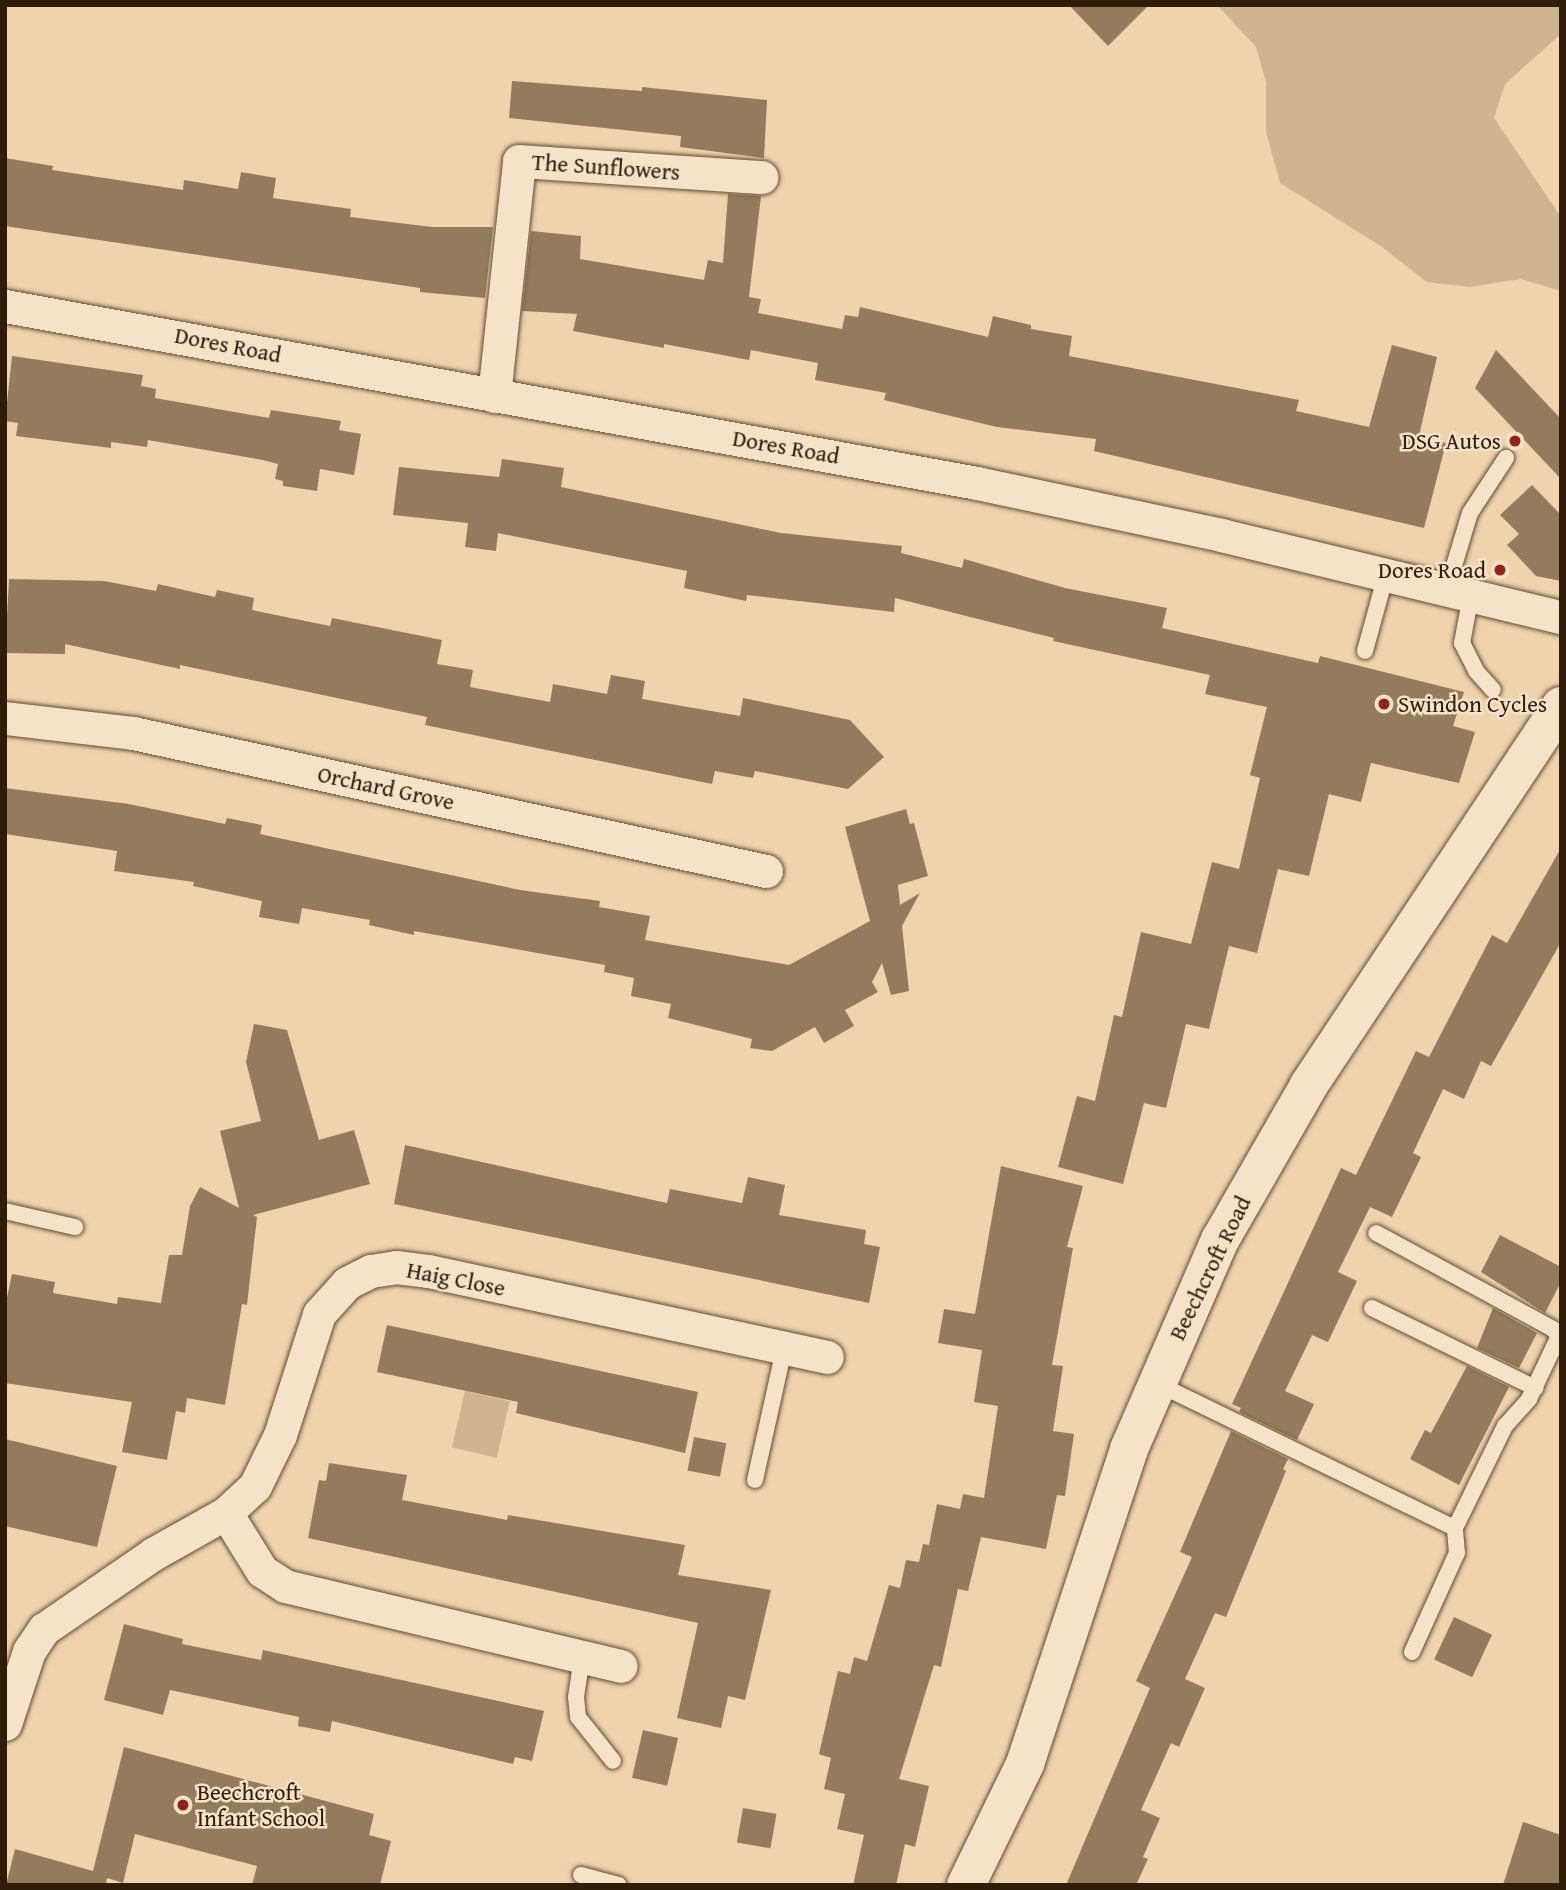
<!DOCTYPE html>
<html>
<head>
<meta charset="utf-8">
<style>
  body { margin:0 }
  #map { position:relative; width:1566px; height:1890px; overflow:hidden; background:#efd3ac; font-family:"Gentium Book Plus",serif }
  div>[style] { position:absolute }
  [style*='--x'] { left:calc(var(--x)*1px); top:calc(var(--y)*1px); width:calc(var(--w)*1px); rotate:calc(var(--a)*1deg) }
  .green>* { inset:0; background:#cfb490; transform-origin:0 0 }
  .building>* { inset:0; background:#947b5e; transform-origin:0 0 }
  .roads { filter:drop-shadow(0 0 2px #604a32) drop-shadow(0 0 2px #604a32) }
  .service>* { height:16px; margin:-8px; padding:0 8px; transform-origin:8px; border-radius:8px; background:#f5e2c9 }
  .minor>* { height:33px; margin:-16.5px; padding:0 16.5px; transform-origin:16.5px; border-radius:16.5px; background:#f5e2c9 }
  .secondary>* { height:38px; margin:-19px; padding:0 19px; transform-origin:19px; border-radius:19px; background:#f5e2c9 }
  .dots>* { width:19px; height:19px; translate:-50% -50%; box-sizing:border-box; border:4px solid #f5e2c9; border-radius:50% }
  span { translate:-50% -50%; white-space:nowrap; text-align:center; line-height:1.15; -webkit-text-stroke:5px #f5e2c9; paint-order:stroke }
  .street-label { font-size:23px; color:#311c0a }
  .poi-label { font-size:23px; color:#311c0a }
  .right { translate:-100% -50%; text-align:right }
  .left { translate:0 -50%; text-align:left }
  .frame { position:absolute; inset:0; border:7px solid #311c0a; pointer-events:none }
</style>
</head>
<body>
<div id="map">
  <div class="green">
    <i style="clip-path:polygon(1217px 5px,1561px 5px,1561px 34px,1505px 84px,1494px 118px,1561px 217px,1561px 291px,1521px 279px,1470px 287px,1427px 282px,1382px 247px,1280px 183px,1266px 132px,1266px 82px,1256px 47px)"></i>
    <i style="left:465px;top:1391px;width:46px;height:58px;rotate:13deg"></i>
  </div>
  <div class="building">
    <i style="clip-path:polygon(1069px 5px,1149px 5px,1108px 46px)"></i>
    <i style="clip-path:polygon(512px 81px,642px 91px,642px 87px,767px 100px,764px 158px,680px 147px,681px 136px,509px 118px)"></i>
    <i style="clip-path:polygon(5px 158px,53px 166px,52px 170px,183px 190px,184px 180px,238px 189px,241px 172px,276px 178px,273px 198px,351px 209px,350px 217px,432px 227px,493px 227px,485px 298px,420px 292px,420px 288px,5px 226px)"></i>
    <i style="clip-path:polygon(728px 194px,761px 196px,749px 297px,761px 299px,758px 313px,842px 329px,845px 315px,858px 317px,860px 307px,988px 337px,993px 316px,1031px 325px,1031px 329px,1072px 336px,1069px 356px,1299px 400px,1296px 411px,1369px 427px,1392px 345px,1437px 357px,1419px 436px,1446px 443px,1424px 528px,1094px 451px,1096px 439px,997px 427px,884px 400px,886px 393px,815px 380px,818px 363px,751px 350px,749px 360px,664px 344px,664px 348px,573px 331px,577px 314px,522px 311px,531px 231px,581px 236px,580px 259px,704px 280px,708px 260px,723px 263px)"></i>
    <i style="clip-path:polygon(1496px 350px,1561px 419px,1561px 479px,1475px 388px)"></i>
    <i style="clip-path:polygon(12px 356px,143px 375px,141px 386px,156px 389px,155px 398px,269px 418px,271px 410px,341px 421px,339px 430px,361px 434px,354px 475px,320px 469px,317px 491px,283px 486px,283px 481px,275px 479px,278px 464px,263px 460px,148px 440px,147px 447px,111px 442px,111px 448px,16px 436px,18px 423px,5px 421px)"></i>
    <i style="clip-path:polygon(502px 459px,564px 468px,561px 487px,781px 533px,902px 546px,901px 553px,962px 568px,964px 559px,1065px 588px,1167px 608px,1162px 628px,1318px 663px,1320px 656px,1464px 692px,1453px 726px,1475px 732px,1459px 783px,1371px 763px,1361px 802px,1329px 794px,1309px 876px,1278px 869px,1257px 953px,1229px 946px,1209px 1029px,1186px 1024px,1166px 1108px,1144px 1103px,1123px 1184px,1058px 1167px,1077px 1096px,1095px 1101px,1114px 1015px,1122px 1017px,1141px 932px,1191px 944px,1212px 862px,1239px 869px,1260px 778px,1250px 775px,1267px 707px,1205px 694px,1210px 675px,1053px 641px,1054px 638px,895px 598px,894px 612px,747px 595px,746px 601px,684px 588px,687px 571px,498px 533px,496px 551px,465px 547px,468px 523px,393px 515px,399px 467px,499px 477px)"></i>
    <i style="clip-path:polygon(1532px 485px,1561px 515px,1561px 581px,1536px 576px,1507px 545px,1519px 534px,1500px 515px)"></i>
    <i style="clip-path:polygon(9px 579px,104px 581px,156px 591px,158px 584px,215px 597px,217px 590px,254px 598px,252px 610px,330px 626px,332px 618px,442px 640px,437px 664px,473px 670px,470px 687px,550px 702px,553px 684px,607px 694px,611px 675px,645px 681px,642px 699px,740px 716px,743px 698px,850px 720px,884px 757px,848px 789px,755px 771px,753px 778px,715px 771px,712px 784px,425px 725px,427px 717px,180px 665px,180px 669px,65px 644px,65px 654px,5px 653px)"></i>
    <i style="clip-path:polygon(5px 788px,129px 804px,225px 824px,227px 818px,262px 825px,260px 834px,520px 890px,600px 901px,599px 907px,650px 916px,645px 940px,789px 965px,870px 921px,845px 827px,906px 809px,910px 824px,914px 823px,928px 876px,898px 885px,900px 905px,920px 893px,902px 926px,909px 991px,891px 995px,882px 963px,872px 982px,878px 992px,845px 1010px,854px 1026px,824px 1043px,815px 1027px,772px 1051px,750px 1048px,752px 1039px,668px 1018px,671px 1004px,631px 996px,634px 978px,604px 972px,605px 965px,414px 931px,414px 935px,369px 925px,370px 920px,302px 908px,299px 924px,259px 917px,262px 901px,193px 886px,194px 882px,114px 871px,117px 851px,5px 834px)"></i>
    <i style="clip-path:polygon(1561px 848px,1561px 942px,1491px 1066px,1481px 1061px,1464px 1099px,1443px 1089px,1413px 1153px,1421px 1157px,1392px 1217px,1370px 1207px,1338px 1272px,1357px 1281px,1328px 1342px,1312px 1335px,1285px 1391px,1314px 1404px,1297px 1440px,1239px 1412px,1241px 1408px,1232px 1404px,1341px 1168px,1356px 1175px,1416px 1051px,1429px 1057px,1492px 935px,1507px 943px)"></i>
    <i style="clip-path:polygon(254px 1024px,287px 1030px,319px 1140px,354px 1130px,370px 1184px,253px 1215px,257px 1217px,247px 1305px,242px 1304px,225px 1405px,187px 1398px,185px 1413px,176px 1411px,167px 1460px,122px 1452px,132px 1402px,5px 1383px,5px 1307px,12px 1274px,55px 1282px,53px 1293px,117px 1304px,118px 1297px,161px 1303px,169px 1255px,182px 1255px,190px 1206px,200px 1187px,239px 1208px,220px 1131px,261px 1121px,246px 1062px)"></i>
    <i style="clip-path:polygon(405px 1145px,667px 1203px,670px 1189px,742px 1203px,748px 1177px,785px 1185px,779px 1215px,866px 1230px,864px 1244px,880px 1247px,869px 1303px,394px 1204px)"></i>
    <i style="clip-path:polygon(1001px 1166px,1083px 1186px,1067px 1247px,1073px 1248px,1052px 1365px,1063px 1366px,1053px 1431px,1074px 1434px,1065px 1496px,1057px 1495px,1046px 1549px,981px 1537px,968px 1591px,958px 1589px,941px 1667px,934px 1665px,899px 1779px,929px 1786px,915px 1847px,905px 1844px,896px 1885px,853px 1885px,864px 1835px,837px 1829px,845px 1794px,824px 1789px,831px 1758px,819px 1754px,838px 1671px,850px 1674px,854px 1657px,867px 1661px,889px 1585px,900px 1588px,906px 1560px,919px 1562px,923px 1544px,929px 1545px,937px 1504px,960px 1509px,963px 1494px,984px 1498px,998px 1406px,974px 1402px,982px 1350px,938px 1343px,944px 1309px,975px 1314px)"></i>
    <i style="clip-path:polygon(1500px 1235px,1561px 1267px,1561px 1282px,1545px 1313px,1481px 1272px)"></i>
    <i style="clip-path:polygon(1493px 1308px,1537px 1333px,1519px 1368px,1477px 1348px)"></i>
    <i style="clip-path:polygon(387px 1325px,698px 1392px,685px 1453px,516px 1413px,518px 1402px,377px 1372px)"></i>
    <i style="clip-path:polygon(1467px 1366px,1509px 1387px,1459px 1485px,1410px 1459px,1425px 1430px,1431px 1433px)"></i>
    <i style="clip-path:polygon(1231px 1431px,1288px 1459px,1283px 1469px,1286px 1471px,1226px 1617px,1215px 1613px,1185px 1679px,1205px 1688px,1179px 1747px,1171px 1743px,1141px 1810px,1160px 1818px,1143px 1857px,1148px 1859px,1136px 1885px,1066px 1885px,1150px 1688px,1136px 1681px,1192px 1557px,1180px 1552px)"></i>
    <i style="left:694px;top:1437px;width:33px;height:34px;rotate:11deg"></i>
    <i style="clip-path:polygon(5px 1439px,117px 1466px,97px 1547px,5px 1526px)"></i>
    <i style="clip-path:polygon(329px 1463px,407px 1475px,402px 1500px,507px 1520px,508px 1515px,685px 1545px,678px 1575px,771px 1590px,745px 1700px,728px 1696px,721px 1728px,677px 1718px,698px 1623px,308px 1538px,319px 1480px,326px 1481px)"></i>
    <i style="left:1454px;top:1617px;width:42px;height:47px;rotate:25deg"></i>
    <i style="clip-path:polygon(124px 1624px,183px 1639px,182px 1644px,261px 1660px,263px 1650px,544px 1711px,532px 1761px,515px 1757px,513px 1764px,332px 1721px,330px 1732px,298px 1726px,299px 1717px,170px 1690px,163px 1715px,104px 1700px)"></i>
    <i style="left:643px;top:1730px;width:36px;height:49px;rotate:13deg"></i>
    <i style="clip-path:polygon(124px 1747px,374px 1814px,369px 1835px,391px 1841px,380px 1885px,252px 1885px,257px 1866px,135px 1834px,123px 1883px,107px 1878px,106px 1885px,6px 1885px,15px 1849px,93px 1871px)"></i>
    <i style="left:743px;top:1808px;width:34px;height:35px;rotate:10deg"></i>
    <i style="clip-path:polygon(1523px 1822px,1561px 1835px,1561px 1885px,1503px 1885px)"></i>
  </div>
  <div class="roads">
    <div class="service">
      <i style="--x:1447;--y:589;--w:79;--a:-73.2"></i>
      <i style="--x:1470;--y:513;--w:66;--a:-56.8"></i>
      <i style="--x:1471;--y:595;--w:49;--a:100.6"></i>
      <i style="--x:1462;--y:643;--w:31;--a:63"></i>
      <i style="--x:1476;--y:671;--w:25;--a:48"></i>
      <i style="--x:1365;--y:651;--w:80;--a:-74.7"></i>
      <i style="--x:5;--y:1211;--w:72;--a:12.9"></i>
      <i style="--x:1372;--y:1308;--w:182;--a:26.1"></i>
      <i style="--x:1158;--y:1384;--w:330;--a:25.9"></i>
      <i style="--x:1455;--y:1528;--w:114;--a:-63.9"></i>
      <i style="--x:1505;--y:1426;--w:36;--a:-48"></i>
      <i style="--x:1529;--y:1399;--w:70;--a:-64.5"></i>
      <i style="--x:1559;--y:1336;--w:9;--a:-131"></i>
      <i style="--x:1553;--y:1329;--w:201;--a:-151.5"></i>
      <i style="--x:755;--y:1480;--w:134;--a:-77.5"></i>
      <i style="--x:1412;--y:1652;--w:109;--a:-65.6"></i>
      <i style="--x:1457;--y:1553;--w:25;--a:-95"></i>
      <i style="--x:582;--y:1657;--w:40;--a:98.5"></i>
      <i style="--x:576;--y:1697;--w:20;--a:84"></i>
      <i style="--x:578;--y:1717;--w:56;--a:51.5"></i>
      <i style="--x:581;--y:1875;--w:39;--a:15"></i>
    </div>
    <div class="minor">
      <i style="--x:5;--y:306;--w:988;--a:10.32"></i>
      <i style="--x:977;--y:483;--w:249;--a:12"></i>
      <i style="--x:1221;--y:535;--w:350;--a:13.6"></i>
      <i style="--x:494;--y:396;--w:236;--a:-83.9"></i>
      <i style="--x:519;--y:161;--w:243;--a:3.8"></i>
      <i style="--x:5;--y:718;--w:129;--a:6.7"></i>
      <i style="--x:133;--y:733;--w:648;--a:12.3"></i>
      <i style="--x:226;--y:1513;--w:68;--a:58.2"></i>
      <i style="--x:262;--y:1571;--w:27;--a:33"></i>
      <i style="--x:285;--y:1586;--w:345;--a:13.4"></i>
      <i style="--x:5;--y:1724;--w:77;--a:-71.8"></i>
      <i style="--x:29;--y:1651;--w:27;--a:-56"></i>
      <i style="--x:44;--y:1629;--w:132;--a:-34.5"></i>
      <i style="--x:153;--y:1554;--w:84;--a:-29.3"></i>
      <i style="--x:226;--y:1513;--w:40;--a:-43"></i>
      <i style="--x:255;--y:1486;--w:57;--a:-63.9"></i>
      <i style="--x:280;--y:1435;--w:127;--a:-72.1"></i>
      <i style="--x:319;--y:1314;--w:42;--a:-47.9"></i>
      <i style="--x:347;--y:1283;--w:27;--a:-27"></i>
      <i style="--x:371;--y:1271;--w:25;--a:-9"></i>
      <i style="--x:396;--y:1267;--w:33;--a:7"></i>
      <i style="--x:429;--y:1271;--w:407;--a:12.2"></i>
    </div>
    <div class="secondary">
      <i style="--x:966;--y:1885;--w:135;--a:-64"></i>
      <i style="--x:1025;--y:1764;--w:332;--a:-71.7"></i>
      <i style="--x:1129;--y:1449;--w:228;--a:-66.5"></i>
      <i style="--x:1220;--y:1240;--w:179;--a:-60.1"></i>
      <i style="--x:1309;--y:1085;--w:455;--a:-56.4"></i>
    </div>
  </div>
  <div class="dots">
    <i style="left:1515px;top:441px;background:#8f2418"></i>
    <i style="left:1500px;top:570px;background:#8f2418"></i>
    <i style="left:1384px;top:704px;background:#8f2418"></i>
    <i style="left:183px;top:1805px;background:#8f2418"></i>
  </div>
  <div class="street-label">
    <span style="left:606px;top:167px;rotate:4deg">The Sunflowers</span>
    <span style="left:228px;top:345px;rotate:11deg">Dores Road</span>
    <span style="left:786px;top:447px;rotate:10deg">Dores Road</span>
    <span style="left:386px;top:788px;rotate:12deg">Orchard Grove</span>
    <span style="left:1210px;top:1268px;rotate:-64deg">Beechcroft Road</span>
    <span style="left:456px;top:1279px;rotate:11deg">Haig Close</span>
  </div>
  <div class="poi-label">
    <span class="right" style="left:1501px;top:441px">DSG Autos</span>
    <span class="right" style="left:1486px;top:570px">Dores Road</span>
    <span class="left" style="left:1398px;top:704px">Swindon Cycles</span>
    <span class="left" style="left:197px;top:1805px">Beechcroft<br>Infant School</span>
  </div>
  <div class="frame"></div>
</div>
</body>
</html>
